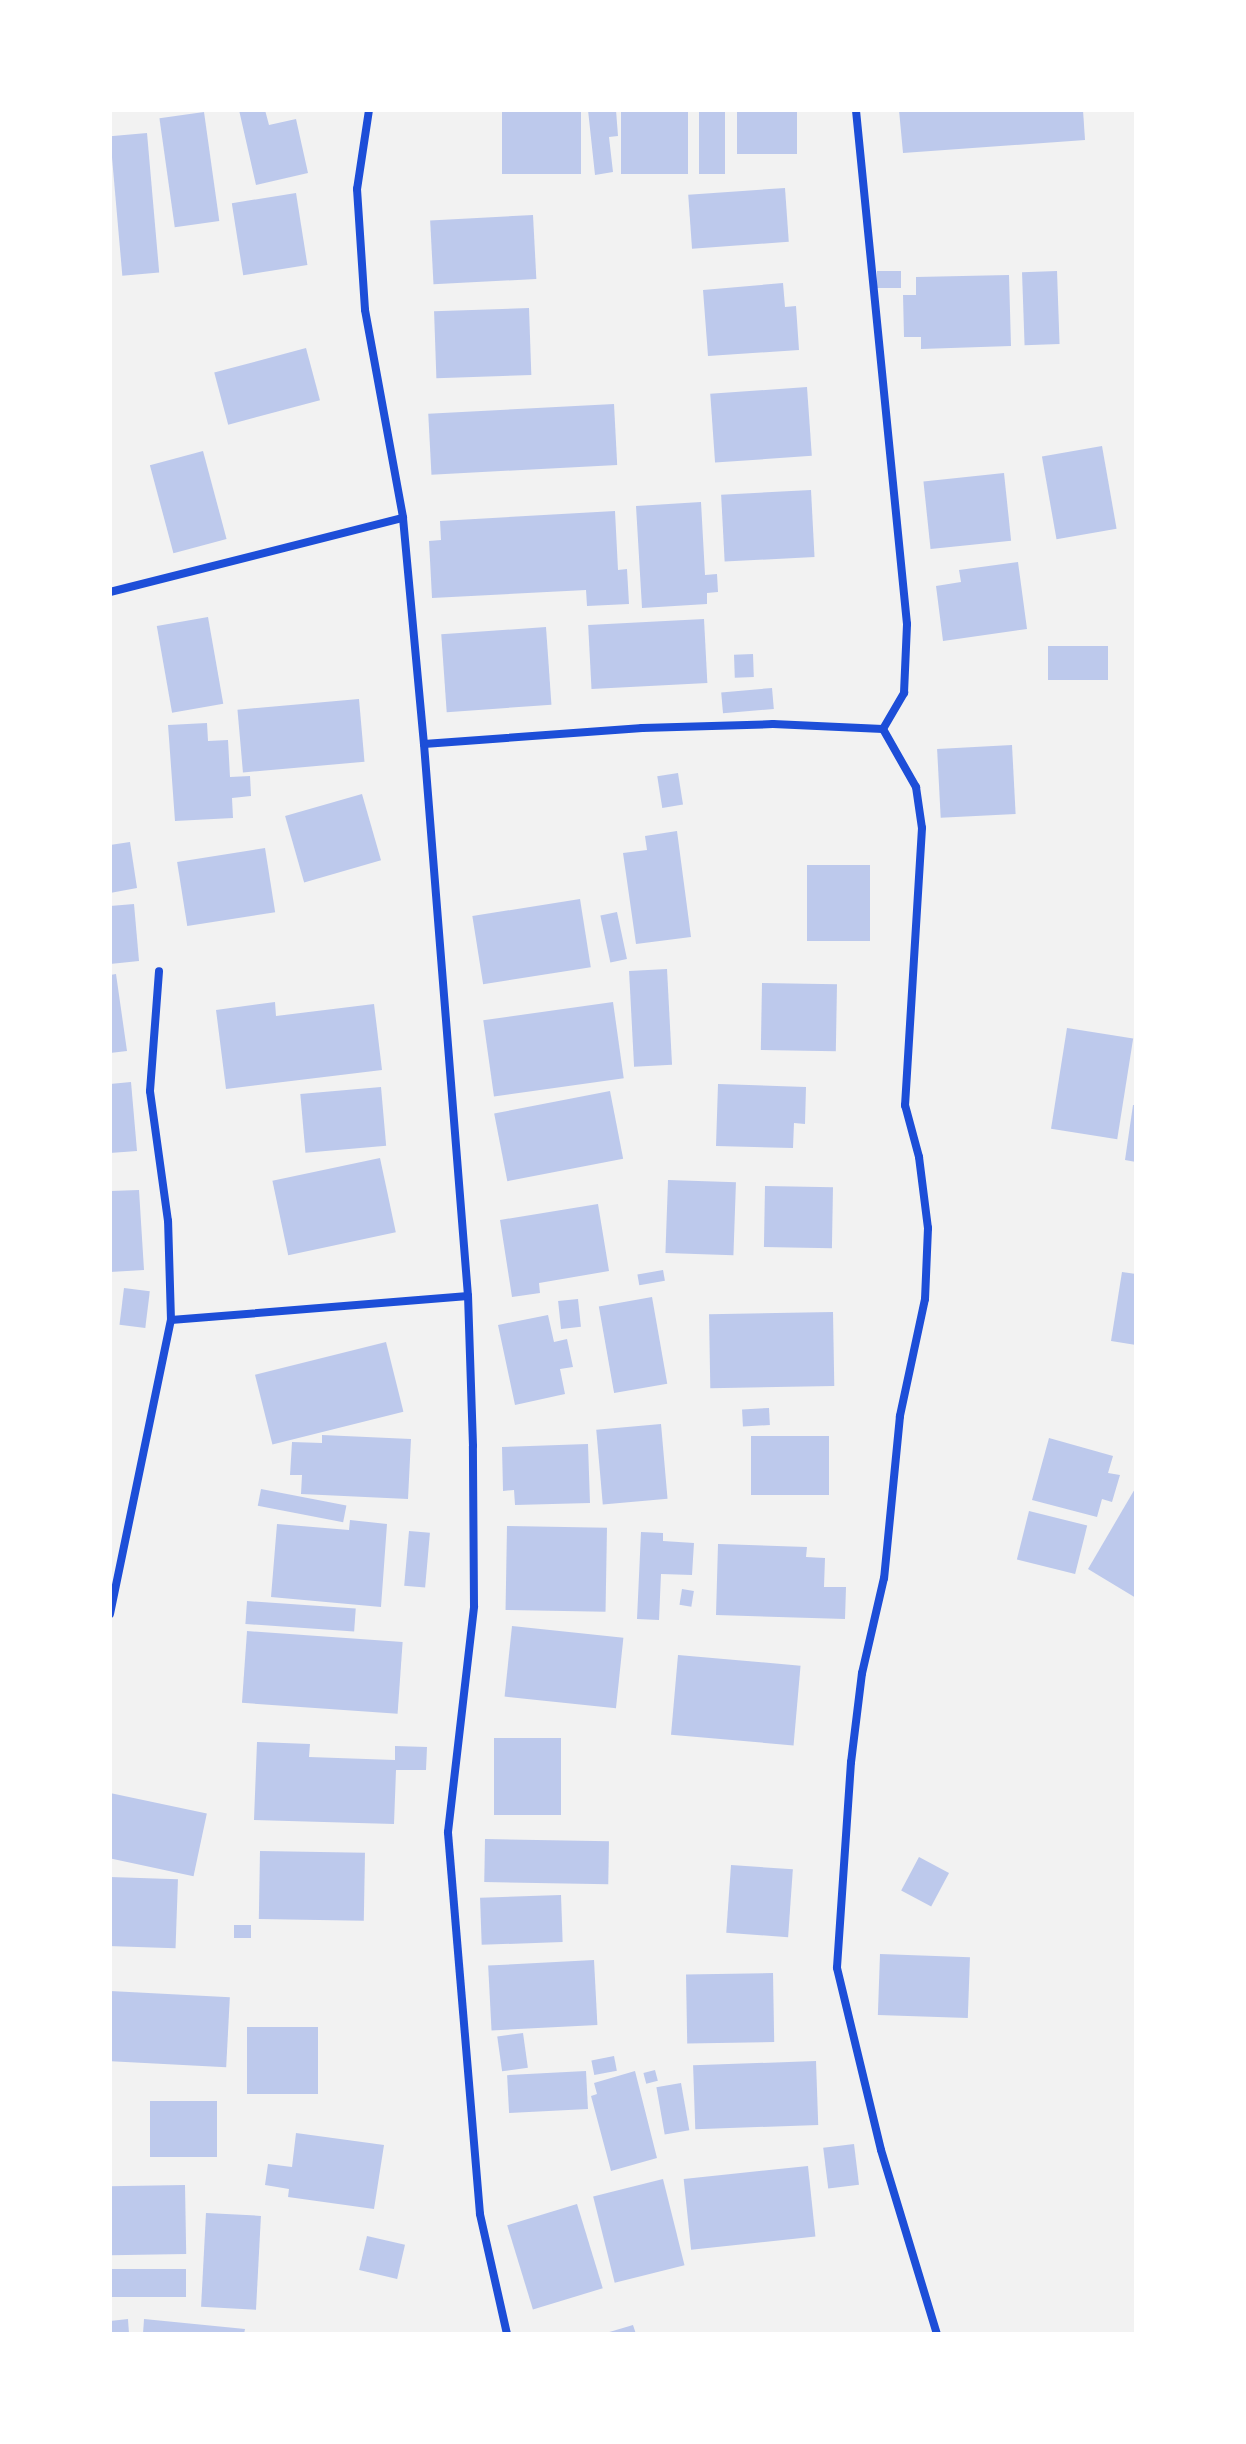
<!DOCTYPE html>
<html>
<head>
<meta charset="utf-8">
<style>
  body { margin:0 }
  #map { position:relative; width:1246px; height:2444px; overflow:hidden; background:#f2f2f2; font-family:Signika,sans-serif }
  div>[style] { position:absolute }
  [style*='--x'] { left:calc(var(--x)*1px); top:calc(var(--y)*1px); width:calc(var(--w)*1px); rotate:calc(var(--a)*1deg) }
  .building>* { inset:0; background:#bdc9ec; transform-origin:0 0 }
  .minor>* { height:8px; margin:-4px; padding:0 4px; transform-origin:4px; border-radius:4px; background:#1d4ed8 }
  span { translate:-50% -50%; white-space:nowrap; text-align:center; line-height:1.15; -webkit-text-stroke:8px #fff; paint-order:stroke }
  .frame { position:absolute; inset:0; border:112px solid #fff; pointer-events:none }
</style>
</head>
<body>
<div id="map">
  <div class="building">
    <i style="clip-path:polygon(239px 110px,265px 110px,269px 125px,296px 119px,308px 173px,256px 185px)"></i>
    <i style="left:502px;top:110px;width:79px;height:64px"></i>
    <i style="clip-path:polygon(588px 110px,616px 110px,618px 136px,609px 137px,613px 172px,595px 175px)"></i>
    <i style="left:621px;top:110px;width:67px;height:64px"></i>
    <i style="left:699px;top:110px;width:26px;height:64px"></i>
    <i style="left:737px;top:110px;width:60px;height:44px"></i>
    <i style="clip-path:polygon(899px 110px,1083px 110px,1085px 140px,903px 153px)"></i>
    <i style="left:204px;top:112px;width:110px;height:45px;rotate:82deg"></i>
    <i style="left:147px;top:133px;width:140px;height:37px;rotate:85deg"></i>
    <i style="left:785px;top:188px;width:54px;height:97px;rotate:86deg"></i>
    <i style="left:296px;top:193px;width:73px;height:65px;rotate:81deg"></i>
    <i style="left:533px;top:215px;width:64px;height:103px;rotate:87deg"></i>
    <i style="left:877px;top:271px;width:24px;height:17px"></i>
    <i style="left:1057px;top:271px;width:73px;height:35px;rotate:88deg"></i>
    <i style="clip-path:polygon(1009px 275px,1011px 346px,921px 349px,921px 337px,904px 337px,903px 295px,916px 295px,916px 277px)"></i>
    <i style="clip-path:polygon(783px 283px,785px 307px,796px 306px,799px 350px,708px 356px,703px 290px)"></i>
    <i style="left:529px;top:308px;width:67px;height:95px;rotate:88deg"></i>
    <i style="left:306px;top:348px;width:54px;height:95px;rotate:75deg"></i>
    <i style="left:807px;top:387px;width:69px;height:97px;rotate:86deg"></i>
    <i style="left:614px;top:404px;width:61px;height:186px;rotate:87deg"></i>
    <i style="left:1102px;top:446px;width:84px;height:61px;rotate:80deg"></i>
    <i style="left:203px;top:451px;width:91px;height:55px;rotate:75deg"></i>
    <i style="left:1004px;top:473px;width:68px;height:81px;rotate:84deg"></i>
    <i style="left:811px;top:490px;width:67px;height:90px;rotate:87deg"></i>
    <i style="clip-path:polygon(701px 502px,705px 575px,717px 574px,718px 592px,707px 593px,707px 604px,642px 608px,636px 506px)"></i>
    <i style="clip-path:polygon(615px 511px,618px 570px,627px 569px,629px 604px,587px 606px,586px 590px,432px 598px,429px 541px,441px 540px,440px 521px)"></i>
    <i style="clip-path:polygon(1018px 562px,1027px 629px,943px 641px,936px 586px,961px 582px,959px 570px)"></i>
    <i style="left:208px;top:617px;width:88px;height:52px;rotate:80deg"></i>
    <i style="left:704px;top:619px;width:64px;height:116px;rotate:87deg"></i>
    <i style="left:546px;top:627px;width:78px;height:105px;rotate:86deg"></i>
    <i style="left:1108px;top:646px;width:34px;height:60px;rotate:90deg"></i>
    <i style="left:753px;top:654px;width:23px;height:19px;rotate:88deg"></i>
    <i style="left:772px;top:688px;width:21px;height:51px;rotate:85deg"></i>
    <i style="left:359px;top:699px;width:63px;height:122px;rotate:85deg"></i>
    <i style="clip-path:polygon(207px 723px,208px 741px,228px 740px,230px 777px,250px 776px,251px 796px,232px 798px,233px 818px,175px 821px,168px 725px)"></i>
    <i style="left:1012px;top:745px;width:69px;height:75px;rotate:87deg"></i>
    <i style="left:678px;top:773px;width:32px;height:21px;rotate:81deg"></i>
    <i style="left:362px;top:794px;width:69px;height:80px;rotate:74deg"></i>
    <i style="clip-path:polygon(677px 831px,691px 937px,636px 944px,623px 853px,647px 850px,645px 836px)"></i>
    <i style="clip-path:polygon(130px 842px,137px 888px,110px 893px,110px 845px)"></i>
    <i style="left:265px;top:848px;width:65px;height:89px;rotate:81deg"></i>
    <i style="left:807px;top:865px;width:63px;height:76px"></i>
    <i style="left:580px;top:899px;width:69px;height:109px;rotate:81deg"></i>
    <i style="clip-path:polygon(134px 904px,139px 961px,110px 964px,110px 906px)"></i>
    <i style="left:617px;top:912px;width:48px;height:17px;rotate:78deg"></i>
    <i style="left:667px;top:969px;width:96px;height:38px;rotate:87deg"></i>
    <i style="clip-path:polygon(116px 974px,127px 1051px,110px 1053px,110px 975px)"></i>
    <i style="left:762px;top:983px;width:75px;height:67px;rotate:1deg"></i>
    <i style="clip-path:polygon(275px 1002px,276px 1016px,374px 1004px,382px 1070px,226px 1089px,216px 1010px)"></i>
    <i style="left:613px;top:1002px;width:77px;height:131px;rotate:82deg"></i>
    <i style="left:1067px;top:1028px;width:67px;height:102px;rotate:9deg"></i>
    <i style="clip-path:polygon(131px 1082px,137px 1151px,110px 1153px,110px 1084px)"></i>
    <i style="clip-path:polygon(718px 1084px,806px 1087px,805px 1124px,794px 1123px,793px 1148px,716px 1146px)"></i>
    <i style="left:381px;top:1087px;width:59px;height:81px;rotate:85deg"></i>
    <i style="left:610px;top:1091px;width:69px;height:118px;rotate:79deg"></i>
    <i style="clip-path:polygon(1133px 1105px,1136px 1105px,1136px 1162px,1125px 1160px)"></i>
    <i style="left:380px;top:1158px;width:76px;height:110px;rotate:78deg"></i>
    <i style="left:668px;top:1180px;width:68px;height:73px;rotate:2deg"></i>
    <i style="left:765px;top:1186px;width:68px;height:61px;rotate:1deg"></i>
    <i style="clip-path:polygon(139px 1190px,144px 1270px,110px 1272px,110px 1191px)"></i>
    <i style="clip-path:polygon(598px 1204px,609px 1271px,539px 1283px,540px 1293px,512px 1297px,500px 1220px)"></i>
    <i style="left:663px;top:1270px;width:11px;height:26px;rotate:80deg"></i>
    <i style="clip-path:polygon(1122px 1272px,1136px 1274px,1136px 1345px,1111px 1341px)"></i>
    <i style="left:124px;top:1288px;width:26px;height:37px;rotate:7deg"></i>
    <i style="left:652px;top:1297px;width:88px;height:54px;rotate:80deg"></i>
    <i style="left:578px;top:1299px;width:28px;height:20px;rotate:84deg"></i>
    <i style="left:833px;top:1312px;width:74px;height:124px;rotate:89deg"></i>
    <i style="clip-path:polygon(548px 1315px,554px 1342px,567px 1339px,573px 1367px,560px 1369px,565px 1394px,515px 1405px,498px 1325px)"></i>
    <i style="left:386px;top:1342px;width:72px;height:135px;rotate:76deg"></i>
    <i style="left:769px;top:1408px;width:17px;height:27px;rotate:87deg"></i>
    <i style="left:661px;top:1424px;width:75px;height:65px;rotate:85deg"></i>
    <i style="clip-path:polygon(322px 1435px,411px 1439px,408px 1499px,301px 1494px,302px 1475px,290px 1475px,292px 1442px,322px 1443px)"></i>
    <i style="left:751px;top:1436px;width:78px;height:59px"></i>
    <i style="clip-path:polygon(1049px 1438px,1113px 1456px,1108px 1473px,1120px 1475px,1112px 1502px,1102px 1499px,1097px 1517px,1032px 1500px)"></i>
    <i style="clip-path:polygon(588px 1444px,590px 1503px,515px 1505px,514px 1490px,503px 1491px,502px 1447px)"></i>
    <i style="clip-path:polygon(1136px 1487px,1136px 1598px,1088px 1569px)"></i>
    <i style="left:261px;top:1489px;width:87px;height:17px;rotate:11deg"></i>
    <i style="left:1029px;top:1511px;width:60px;height:50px;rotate:14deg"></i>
    <i style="clip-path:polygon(350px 1520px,387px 1524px,381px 1607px,271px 1597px,277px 1524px,349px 1530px)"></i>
    <i style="left:507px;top:1526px;width:100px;height:84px;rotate:1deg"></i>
    <i style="left:409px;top:1531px;width:21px;height:55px;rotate:5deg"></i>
    <i style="clip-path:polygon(641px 1532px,663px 1533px,663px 1541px,694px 1543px,692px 1575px,661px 1574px,659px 1620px,637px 1619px)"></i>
    <i style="clip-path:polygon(718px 1544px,807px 1547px,806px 1557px,825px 1558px,824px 1587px,846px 1587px,845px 1619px,716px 1615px)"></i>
    <i style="left:682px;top:1589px;width:12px;height:16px;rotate:9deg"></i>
    <i style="left:247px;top:1601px;width:109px;height:23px;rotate:4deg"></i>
    <i style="left:512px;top:1626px;width:112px;height:71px;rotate:6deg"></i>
    <i style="left:247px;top:1631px;width:156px;height:72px;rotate:4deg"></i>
    <i style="left:678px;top:1655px;width:123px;height:80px;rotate:5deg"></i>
    <i style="left:494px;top:1738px;width:67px;height:77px"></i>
    <i style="clip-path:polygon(257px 1742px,310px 1744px,309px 1757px,395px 1760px,395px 1746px,427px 1747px,426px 1770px,396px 1770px,394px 1824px,254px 1820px)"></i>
    <i style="left:110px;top:1793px;width:99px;height:64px;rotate:12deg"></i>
    <i style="left:485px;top:1839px;width:124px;height:43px;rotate:1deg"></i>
    <i style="left:260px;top:1851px;width:105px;height:68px;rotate:1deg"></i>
    <i style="left:919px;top:1857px;width:34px;height:38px;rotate:28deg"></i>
    <i style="left:731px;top:1865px;width:62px;height:68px;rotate:4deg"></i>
    <i style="left:110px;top:1877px;width:68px;height:69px;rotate:2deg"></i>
    <i style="left:561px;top:1895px;width:47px;height:81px;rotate:88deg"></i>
    <i style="left:234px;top:1925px;width:17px;height:13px"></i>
    <i style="left:880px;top:1954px;width:90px;height:61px;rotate:2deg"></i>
    <i style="left:594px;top:1960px;width:65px;height:106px;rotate:87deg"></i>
    <i style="left:773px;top:1973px;width:69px;height:87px;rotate:89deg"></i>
    <i style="left:110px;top:1991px;width:120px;height:70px;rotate:3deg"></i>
    <i style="left:318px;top:2027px;width:67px;height:71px;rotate:90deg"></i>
    <i style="left:523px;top:2033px;width:35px;height:26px;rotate:82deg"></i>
    <i style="left:614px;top:2056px;width:15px;height:23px;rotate:79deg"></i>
    <i style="left:816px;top:2061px;width:64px;height:123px;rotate:88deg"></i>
    <i style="left:655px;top:2070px;width:11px;height:12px;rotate:75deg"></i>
    <i style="left:586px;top:2071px;width:38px;height:79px;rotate:87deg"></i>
    <i style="clip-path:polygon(635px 2071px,657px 2158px,611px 2171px,591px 2096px,597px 2094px,594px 2083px)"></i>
    <i style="left:681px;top:2083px;width:48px;height:25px;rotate:80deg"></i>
    <i style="left:217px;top:2101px;width:56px;height:67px;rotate:90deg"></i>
    <i style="clip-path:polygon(296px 2133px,384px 2145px,374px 2209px,288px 2197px,289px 2189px,265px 2185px,268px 2164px,292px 2167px)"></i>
    <i style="left:854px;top:2144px;width:41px;height:31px;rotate:83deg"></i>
    <i style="left:808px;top:2166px;width:71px;height:125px;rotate:84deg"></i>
    <i style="left:663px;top:2179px;width:89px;height:72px;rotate:76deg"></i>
    <i style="left:185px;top:2185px;width:69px;height:75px;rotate:89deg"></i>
    <i style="left:577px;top:2204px;width:88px;height:73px;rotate:73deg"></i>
    <i style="left:206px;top:2213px;width:55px;height:94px;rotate:3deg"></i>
    <i style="left:367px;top:2236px;width:39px;height:35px;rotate:13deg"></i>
    <i style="left:186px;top:2269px;width:28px;height:76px;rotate:90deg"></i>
    <i style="clip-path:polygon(128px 2319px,129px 2334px,110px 2334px,110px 2321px)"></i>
    <i style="clip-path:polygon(144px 2319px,245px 2329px,244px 2334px,143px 2334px)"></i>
    <i style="clip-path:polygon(633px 2325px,636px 2334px,606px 2334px,606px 2333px)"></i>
  </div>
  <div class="minor">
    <i style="--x:369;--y:110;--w:80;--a:98.6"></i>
    <i style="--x:357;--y:189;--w:121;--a:86.2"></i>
    <i style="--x:365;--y:310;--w:211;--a:79.6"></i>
    <i style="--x:403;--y:518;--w:227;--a:84.7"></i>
    <i style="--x:110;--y:592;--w:302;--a:-14.2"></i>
    <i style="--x:883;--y:729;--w:67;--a:60.4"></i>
    <i style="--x:916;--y:787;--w:41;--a:81.7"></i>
    <i style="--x:922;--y:828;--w:278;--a:93.5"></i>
    <i style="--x:905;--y:1105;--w:54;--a:74.9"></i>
    <i style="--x:919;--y:1157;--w:72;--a:82.8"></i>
    <i style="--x:928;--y:1228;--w:71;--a:92.4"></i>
    <i style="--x:925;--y:1299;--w:120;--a:102.1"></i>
    <i style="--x:900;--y:1416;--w:163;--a:95.6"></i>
    <i style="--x:884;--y:1578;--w:98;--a:103"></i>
    <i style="--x:862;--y:1673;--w:90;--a:97"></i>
    <i style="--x:851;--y:1762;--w:206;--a:93.9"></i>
    <i style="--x:837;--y:1968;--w:187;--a:76.4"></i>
    <i style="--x:881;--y:2150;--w:192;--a:73.1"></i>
    <i style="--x:171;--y:1320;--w:298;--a:-4.6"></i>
    <i style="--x:110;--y:1614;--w:300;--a:-78.3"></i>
    <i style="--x:171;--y:1320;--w:99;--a:-91.7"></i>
    <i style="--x:168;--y:1221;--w:131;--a:-97.9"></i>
    <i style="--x:150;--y:1091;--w:120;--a:-85.7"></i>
    <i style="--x:507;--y:2334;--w:123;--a:-102.7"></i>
    <i style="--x:480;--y:2214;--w:383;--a:-94.8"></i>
    <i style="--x:448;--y:1832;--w:227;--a:-83.4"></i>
    <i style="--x:474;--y:1606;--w:160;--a:-90.4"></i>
    <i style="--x:473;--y:1446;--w:150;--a:-91.9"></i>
    <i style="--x:468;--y:1296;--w:554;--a:-94.56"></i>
    <i style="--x:424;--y:744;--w:219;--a:-4.2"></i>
    <i style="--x:642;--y:728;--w:131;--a:-1.7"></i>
    <i style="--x:773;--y:724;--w:110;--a:2.6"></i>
    <i style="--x:883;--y:729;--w:42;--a:-59.7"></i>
    <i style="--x:904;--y:693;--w:69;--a:-87.5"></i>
    <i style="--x:907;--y:624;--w:517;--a:-95.67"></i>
  </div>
  <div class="frame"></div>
</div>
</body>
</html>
